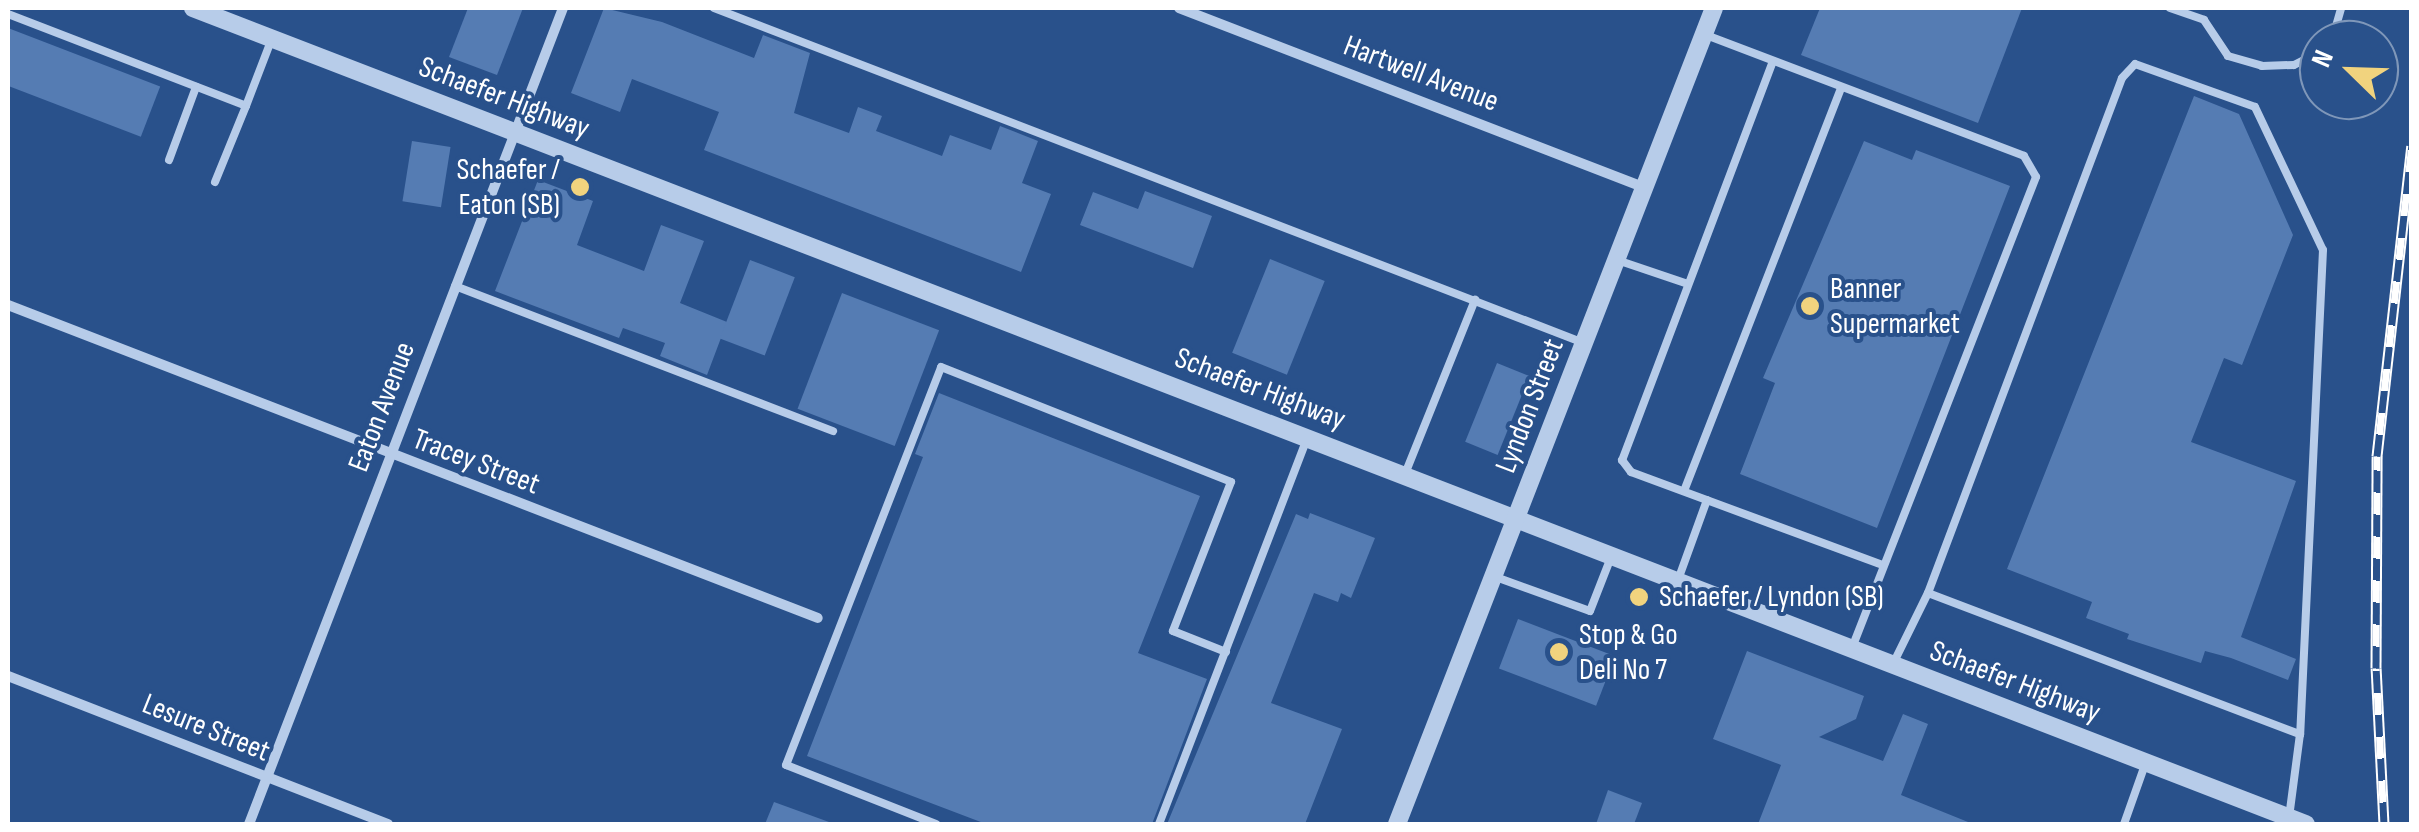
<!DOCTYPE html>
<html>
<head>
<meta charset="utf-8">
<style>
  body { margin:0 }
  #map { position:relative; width:2419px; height:832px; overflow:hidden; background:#29518b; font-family:"Sofia Sans Condensed",sans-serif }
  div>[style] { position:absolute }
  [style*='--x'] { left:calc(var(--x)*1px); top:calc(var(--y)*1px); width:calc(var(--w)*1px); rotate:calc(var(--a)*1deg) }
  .building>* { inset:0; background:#557cb3; transform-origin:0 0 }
  .service>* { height:8px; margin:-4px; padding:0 4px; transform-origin:4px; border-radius:4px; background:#b7cce9 }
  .minor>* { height:10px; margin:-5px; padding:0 5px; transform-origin:5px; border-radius:5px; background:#b7cce9 }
  .tertiary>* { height:18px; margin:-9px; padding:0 9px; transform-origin:9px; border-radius:9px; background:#b7cce9 }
  .rail>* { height:11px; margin-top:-5.5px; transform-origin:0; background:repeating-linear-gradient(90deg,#29518b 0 22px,#fff 0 44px); box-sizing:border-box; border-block:2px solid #fff }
  .dots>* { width:28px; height:28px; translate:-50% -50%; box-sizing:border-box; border:5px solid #29518b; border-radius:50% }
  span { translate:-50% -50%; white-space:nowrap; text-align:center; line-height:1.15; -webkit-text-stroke:8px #29518b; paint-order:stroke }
  .street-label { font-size:30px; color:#fff }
  .poi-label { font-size:30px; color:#fff }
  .right { translate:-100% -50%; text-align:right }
  .left { translate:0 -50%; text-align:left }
  .frame { position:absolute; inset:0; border:10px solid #fff; pointer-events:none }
  .north { position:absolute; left:2299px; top:20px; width:100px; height:100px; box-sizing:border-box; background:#29518b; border:2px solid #7f97b9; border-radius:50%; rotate:293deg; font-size:28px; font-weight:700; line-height:40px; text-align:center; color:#fff }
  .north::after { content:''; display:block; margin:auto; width:35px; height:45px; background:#f1d37e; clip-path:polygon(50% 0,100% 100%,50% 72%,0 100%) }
</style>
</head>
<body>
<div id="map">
  <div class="building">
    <i style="clip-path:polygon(468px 8px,523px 8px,497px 75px,449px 57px)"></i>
    <i style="clip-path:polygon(604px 8px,662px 22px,754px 58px,763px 35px,810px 53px,794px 113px,849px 133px,858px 107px,882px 116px,876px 131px,942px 156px,950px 135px,991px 150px,1000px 126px,1038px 141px,1022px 183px,1051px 194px,1021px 272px,704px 150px,719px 112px,632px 79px,620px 112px,571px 93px)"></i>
    <i style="clip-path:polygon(1820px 8px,2022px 8px,1978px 123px,1801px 55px)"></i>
    <i style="left:8px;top:28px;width:163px;height:54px;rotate:21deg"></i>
    <i style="clip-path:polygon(2194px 96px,2239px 114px,2293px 235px,2242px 365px,2224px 358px,2191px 442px,2296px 481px,2241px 637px,2296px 659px,2288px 680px,2231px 658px,2205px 651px,2201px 663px,2127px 639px,2129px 634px,2086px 618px,2092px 602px,2007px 569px)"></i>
    <i style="left:412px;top:141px;width:39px;height:61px;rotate:9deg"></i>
    <i style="clip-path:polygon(1864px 141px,1912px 160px,1916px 150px,2010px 186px,1877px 528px,1740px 474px,1775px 383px,1763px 378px)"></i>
    <i style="clip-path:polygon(538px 180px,593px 201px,577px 245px,644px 271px,661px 225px,704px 241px,680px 303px,727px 322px,707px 375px,660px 356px,665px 343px,623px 328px,619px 338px,495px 291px)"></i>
    <i style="clip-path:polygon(1145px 191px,1212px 216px,1193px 268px,1080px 225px,1093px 192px,1138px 209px)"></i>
    <i style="left:1270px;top:259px;width:59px;height:101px;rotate:22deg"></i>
    <i style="left:750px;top:260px;width:48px;height:84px;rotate:21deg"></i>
    <i style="left:842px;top:293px;width:104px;height:124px;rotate:21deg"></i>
    <i style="left:1497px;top:363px;width:35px;height:85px;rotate:22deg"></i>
    <i style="clip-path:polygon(939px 393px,1200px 496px,1138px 653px,1207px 679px,1152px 824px,986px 824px,807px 756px,923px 457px,915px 454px)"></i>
    <i style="clip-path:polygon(1310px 513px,1375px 538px,1351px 598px,1341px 593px,1338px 602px,1314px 593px,1271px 703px,1342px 729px,1305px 824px,1167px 824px,1296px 514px,1308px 519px)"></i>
    <i style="left:1518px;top:619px;width:104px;height:53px;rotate:21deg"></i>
    <i style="clip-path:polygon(1747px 651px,1864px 696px,1856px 719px,1819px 737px,1883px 761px,1903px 714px,1928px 724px,1901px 795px,1973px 824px,1758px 824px,1781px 765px,1713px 739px)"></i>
    <i style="clip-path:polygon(1608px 790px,1642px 803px,1634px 824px,1596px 824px)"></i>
    <i style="clip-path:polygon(774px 802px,829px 822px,829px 824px,765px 824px)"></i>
  </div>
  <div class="service">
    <i style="--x:714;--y:8;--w:932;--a:21.06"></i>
    <i style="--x:2170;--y:8;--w:36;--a:19"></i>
    <i style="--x:2204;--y:20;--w:43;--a:56.3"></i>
    <i style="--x:2228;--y:56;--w:35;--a:16"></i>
    <i style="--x:2262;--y:66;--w:32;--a:-2"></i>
    <i style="--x:2294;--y:65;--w:28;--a:-27"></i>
    <i style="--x:8;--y:14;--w:255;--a:21.1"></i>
    <i style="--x:246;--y:106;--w:70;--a:-69"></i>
    <i style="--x:1706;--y:35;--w:340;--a:20.8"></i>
    <i style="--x:2024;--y:156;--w:24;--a:60"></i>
    <i style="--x:2036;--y:177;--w:506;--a:111.34"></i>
    <i style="--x:2332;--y:40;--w:33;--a:-74"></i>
    <i style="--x:1773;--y:61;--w:427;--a:110.7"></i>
    <i style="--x:1622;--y:460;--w:15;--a:53"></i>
    <i style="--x:1631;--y:472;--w:269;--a:20.3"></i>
    <i style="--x:169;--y:160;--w:78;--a:-69.7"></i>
    <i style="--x:215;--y:182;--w:82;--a:-67.8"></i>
    <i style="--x:1617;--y:260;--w:75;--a:18.7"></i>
    <i style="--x:455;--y:286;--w:405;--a:21"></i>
    <i style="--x:1405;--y:474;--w:188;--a:-68.1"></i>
    <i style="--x:1684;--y:491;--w:433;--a:-68.7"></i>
    <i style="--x:1493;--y:576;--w:103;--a:19.8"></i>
    <i style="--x:1590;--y:611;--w:58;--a:-68.7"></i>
    <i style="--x:1678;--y:580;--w:85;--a:-70.1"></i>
    <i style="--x:1928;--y:593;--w:398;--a:20.8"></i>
    <i style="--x:1893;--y:664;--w:79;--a:-63.8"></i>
    <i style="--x:1928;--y:593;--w:550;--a:-69.36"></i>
    <i style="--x:2122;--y:78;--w:19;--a:-47"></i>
    <i style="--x:2135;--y:64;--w:127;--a:19.7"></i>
    <i style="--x:2255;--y:107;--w:158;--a:64.6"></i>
    <i style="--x:2323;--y:250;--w:485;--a:92.7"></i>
    <i style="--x:2300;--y:734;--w:85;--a:97.5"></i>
    <i style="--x:936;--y:824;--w:161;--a:-158.5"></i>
    <i style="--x:786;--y:765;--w:427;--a:-68.7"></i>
    <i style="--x:941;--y:367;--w:312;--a:21.6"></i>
    <i style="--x:1231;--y:482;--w:160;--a:111.3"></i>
    <i style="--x:1173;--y:631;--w:57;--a:21.6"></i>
    <i style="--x:1159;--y:824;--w:410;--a:-69"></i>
    <i style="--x:2124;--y:824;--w:66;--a:-70.5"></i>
  </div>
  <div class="minor">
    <i style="--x:1179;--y:8;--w:498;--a:21.1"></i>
    <i style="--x:8;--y:305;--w:868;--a:21.13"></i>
    <i style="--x:8;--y:676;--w:408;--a:21.3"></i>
    <i style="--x:249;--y:824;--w:874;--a:-68.95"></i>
  </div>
  <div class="tertiary">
    <i style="--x:193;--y:8;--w:2265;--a:21.12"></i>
    <i style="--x:1397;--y:824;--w:875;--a:-68.77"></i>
  </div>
  <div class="rail">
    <i style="--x:2384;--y:824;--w:156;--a:-92.9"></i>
    <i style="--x:2376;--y:668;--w:212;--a:-89.7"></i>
    <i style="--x:2377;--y:456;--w:312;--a:-83.6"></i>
  </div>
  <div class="dots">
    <i style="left:580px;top:187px;background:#f1d37e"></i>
    <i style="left:1810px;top:306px;background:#f1d37e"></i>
    <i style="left:1639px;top:597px;background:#f1d37e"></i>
    <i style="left:1559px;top:652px;background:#f1d37e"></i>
  </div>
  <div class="street-label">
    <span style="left:1421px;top:74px;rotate:21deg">Hartwell Avenue</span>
    <span style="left:504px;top:98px;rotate:21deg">Schaefer Highway</span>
    <span style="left:1260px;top:389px;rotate:21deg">Schaefer Highway</span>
    <span style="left:1530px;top:406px;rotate:-69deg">Lyndon Street</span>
    <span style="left:382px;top:407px;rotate:-69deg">Eaton Avenue</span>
    <span style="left:476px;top:462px;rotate:21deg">Tracey Street</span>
    <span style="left:2015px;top:682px;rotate:21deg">Schaefer Highway</span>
    <span style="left:206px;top:728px;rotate:22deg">Lesure Street</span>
  </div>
  <div class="poi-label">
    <span class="right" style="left:560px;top:187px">Schaefer /<br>Eaton (SB)</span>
    <span class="left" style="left:1830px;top:306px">Banner<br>Supermarket</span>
    <span class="left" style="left:1659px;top:597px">Schaefer / Lyndon (SB)</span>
    <span class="left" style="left:1579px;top:652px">Stop &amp; Go<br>Deli No 7</span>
  </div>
  <div class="frame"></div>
  <div class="north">N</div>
</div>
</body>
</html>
